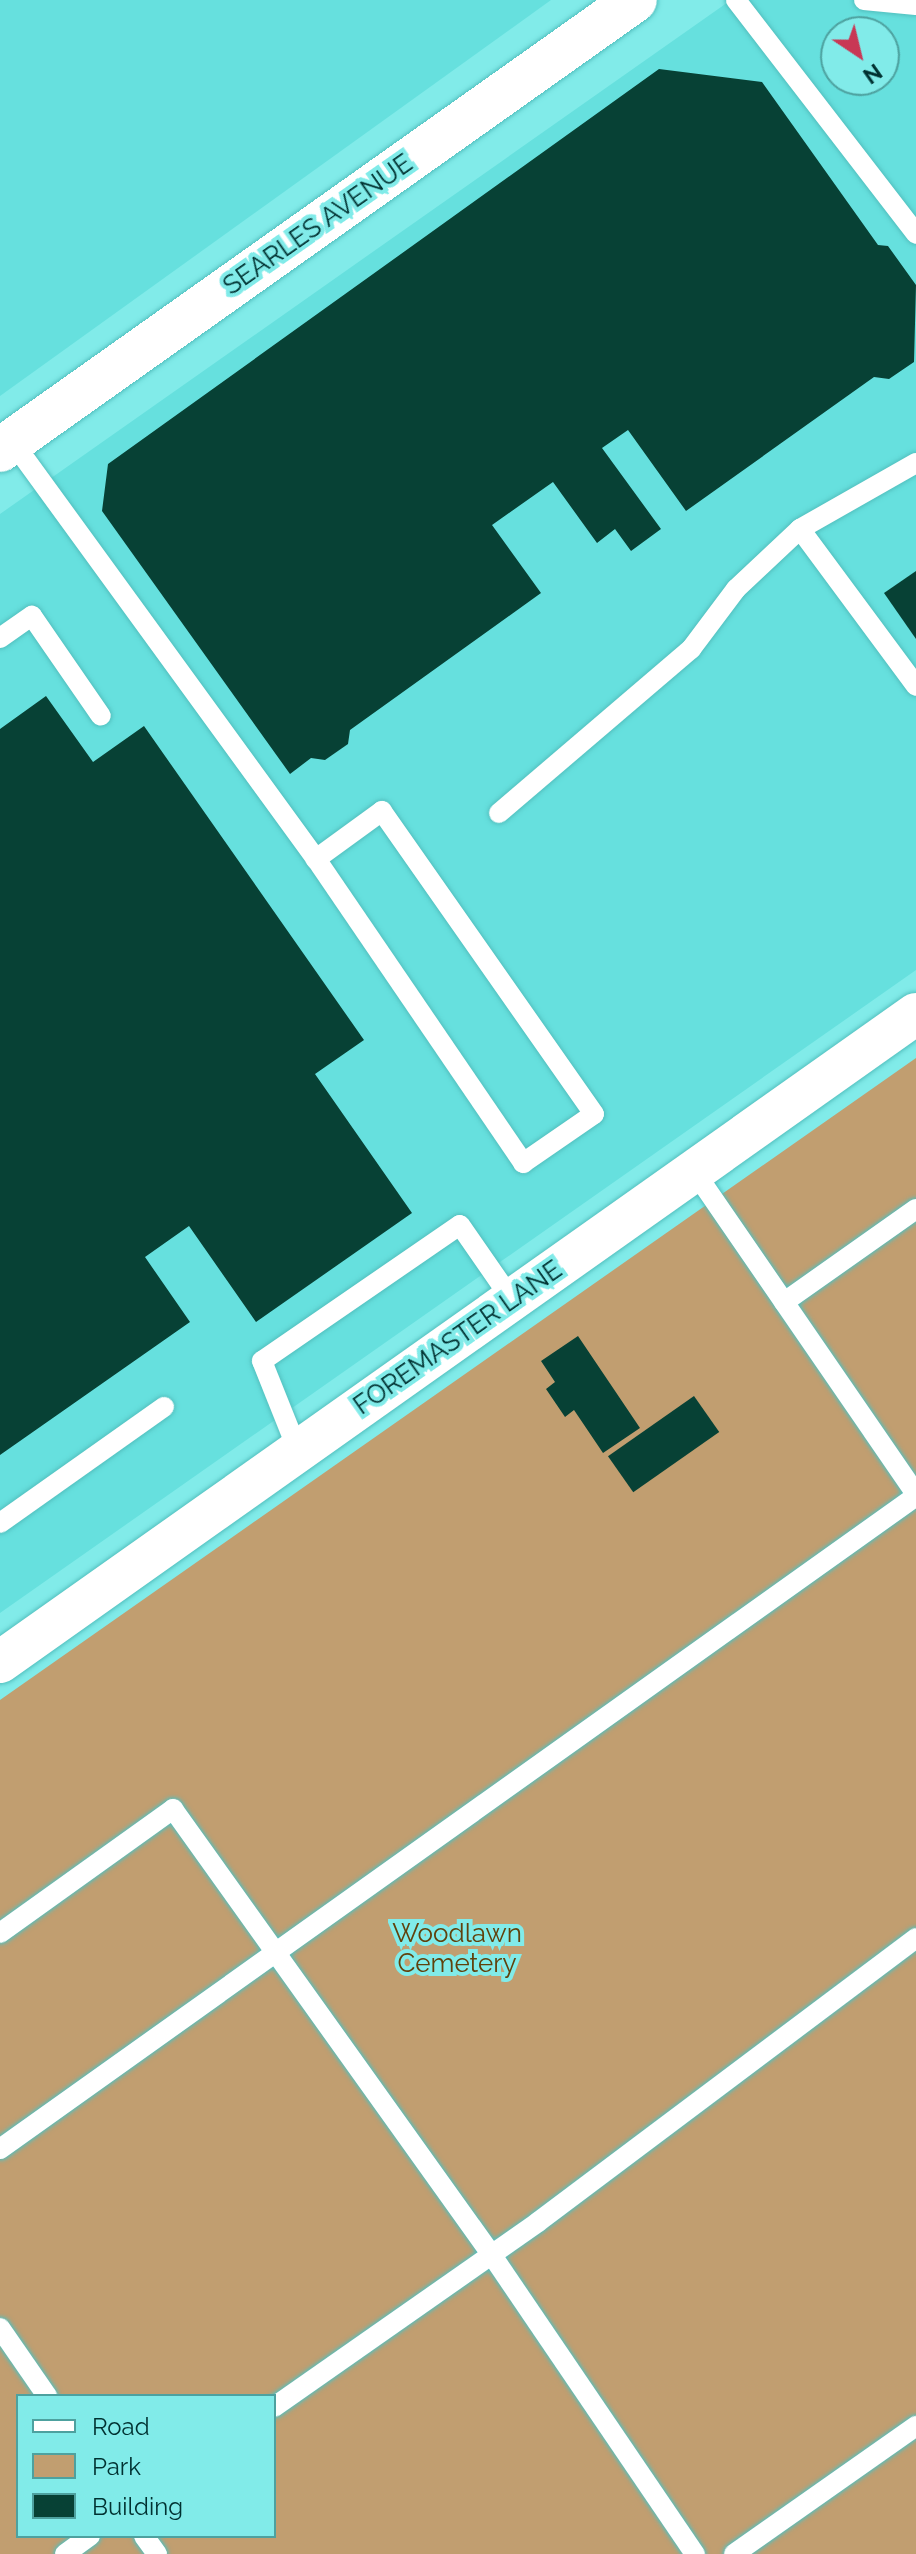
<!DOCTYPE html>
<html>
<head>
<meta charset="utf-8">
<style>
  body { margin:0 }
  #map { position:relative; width:916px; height:2554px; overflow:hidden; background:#81ebe9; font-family:Raleway,sans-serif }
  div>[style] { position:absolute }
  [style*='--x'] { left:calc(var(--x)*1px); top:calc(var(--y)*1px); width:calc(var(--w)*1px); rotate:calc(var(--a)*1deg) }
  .built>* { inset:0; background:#66e0de }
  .green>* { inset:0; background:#c19e70 }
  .building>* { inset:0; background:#074135; transform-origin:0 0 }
  .roads { filter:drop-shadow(0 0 2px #52bfbe) drop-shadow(0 0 2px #52bfbe) }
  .service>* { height:20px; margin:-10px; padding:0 10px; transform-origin:10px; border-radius:10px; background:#fff }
  .minor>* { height:42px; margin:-21px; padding:0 21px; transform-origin:21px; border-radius:21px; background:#fff }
  .tertiary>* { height:44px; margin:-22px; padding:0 22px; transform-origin:22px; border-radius:22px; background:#fff }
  span { translate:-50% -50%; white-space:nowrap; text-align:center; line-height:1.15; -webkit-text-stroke:8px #81ebe9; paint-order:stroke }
  .street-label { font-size:26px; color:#003131 }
  .park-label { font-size:26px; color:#61410c }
  .legend { position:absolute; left:16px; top:2394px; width:260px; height:144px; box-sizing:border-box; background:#81ebe9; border:2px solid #4da19f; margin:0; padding:10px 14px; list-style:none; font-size:24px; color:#003131 }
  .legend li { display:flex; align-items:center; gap:16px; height:40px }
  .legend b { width:40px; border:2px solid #4da19f }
  .north { position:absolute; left:820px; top:16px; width:80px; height:80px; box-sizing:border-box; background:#81ebe9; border:2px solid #4da19f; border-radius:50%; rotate:145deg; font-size:22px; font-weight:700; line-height:32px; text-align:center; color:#003131 }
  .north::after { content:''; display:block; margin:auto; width:28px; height:36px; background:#c83855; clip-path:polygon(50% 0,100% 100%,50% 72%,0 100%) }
</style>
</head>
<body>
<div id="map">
  <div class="built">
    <i style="clip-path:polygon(0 0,551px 0,0 396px)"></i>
    <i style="clip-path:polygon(evenodd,731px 0,916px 0,916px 970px,0 1613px,0 514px,731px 0,836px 32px,884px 32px,884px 80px,836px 80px,836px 32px)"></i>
  </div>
  <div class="green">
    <i style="clip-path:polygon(evenodd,916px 1058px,916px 2554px,0 2554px,0 1700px,916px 1058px,18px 2396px,274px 2396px,274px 2536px,18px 2536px,18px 2396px)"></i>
  </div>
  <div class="building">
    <i style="clip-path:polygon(659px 69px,762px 82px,878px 245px,888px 246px,916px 285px,914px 362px,889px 379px,874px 377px,686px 511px,628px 430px,602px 448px,661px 529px,631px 551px,615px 529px,597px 543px,553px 482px,492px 525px,541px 593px,350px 730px,348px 744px,325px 760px,311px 758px,290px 774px,102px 511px,108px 464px)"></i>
    <i style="clip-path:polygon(916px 571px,916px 639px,884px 593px)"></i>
    <i style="clip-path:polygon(46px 696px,93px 762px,144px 726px,364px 1040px,315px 1074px,412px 1213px,256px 1322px,189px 1226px,145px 1257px,190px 1322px,0 1455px,0 729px)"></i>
    <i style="clip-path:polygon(578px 1336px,640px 1428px,603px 1453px,574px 1410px,565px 1417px,546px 1389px,555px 1382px,541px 1361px)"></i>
    <i style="left:694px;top:1396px;width:44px;height:105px;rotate:55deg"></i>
  </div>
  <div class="roads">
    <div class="service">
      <i style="--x:736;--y:0;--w:295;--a:52.4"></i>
      <i style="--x:864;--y:0;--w:52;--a:5.5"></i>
      <i style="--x:12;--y:441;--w:517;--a:53.97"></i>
      <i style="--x:316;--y:859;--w:368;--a:55.7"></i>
      <i style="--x:523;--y:1163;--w:86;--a:-34.6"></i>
      <i style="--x:594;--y:1114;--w:370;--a:-125"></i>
      <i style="--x:382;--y:811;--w:82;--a:144"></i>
      <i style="--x:916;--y:463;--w:133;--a:150.4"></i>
      <i style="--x:800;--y:529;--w:195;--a:53.5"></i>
      <i style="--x:0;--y:638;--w:39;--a:-35"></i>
      <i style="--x:32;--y:616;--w:121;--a:55.4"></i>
      <i style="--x:499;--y:813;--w:253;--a:-40.5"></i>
      <i style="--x:691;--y:649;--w:75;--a:-53.1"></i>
      <i style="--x:736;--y:589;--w:88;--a:-43.2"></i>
      <i style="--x:694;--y:1171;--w:159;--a:55.5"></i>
      <i style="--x:916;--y:1209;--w:161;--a:144.8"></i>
      <i style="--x:784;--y:1302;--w:233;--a:55.5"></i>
      <i style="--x:298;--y:1451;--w:97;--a:-111.8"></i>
      <i style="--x:262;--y:1361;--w:240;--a:-34.5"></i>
      <i style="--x:460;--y:1225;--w:91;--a:55.3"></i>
      <i style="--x:0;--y:1523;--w:201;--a:-35.3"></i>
      <i style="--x:0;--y:1933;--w:213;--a:-35.6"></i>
      <i style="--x:173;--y:1809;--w:547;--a:54.45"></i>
      <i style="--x:491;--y:2254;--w:363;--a:55.8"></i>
      <i style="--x:0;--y:2149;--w:1125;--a:-35.48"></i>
      <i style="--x:0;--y:2328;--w:83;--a:55.3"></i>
      <i style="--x:274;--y:2407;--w:322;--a:-35"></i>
      <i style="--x:538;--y:2222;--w:473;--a:-36.9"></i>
      <i style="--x:144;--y:2536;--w:22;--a:54"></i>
      <i style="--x:65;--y:2554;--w:31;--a:-36"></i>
      <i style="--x:734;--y:2554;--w:223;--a:-35.1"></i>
    </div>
    <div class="minor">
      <i style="--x:0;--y:1662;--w:1122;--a:-35.28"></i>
    </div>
    <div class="tertiary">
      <i style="--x:0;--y:450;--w:778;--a:-35.32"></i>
    </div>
  </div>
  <div class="street-label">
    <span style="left:318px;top:225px;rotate:-35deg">SEARLES AVENUE</span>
    <span style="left:458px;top:1338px;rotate:-35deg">FOREMASTER LANE</span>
  </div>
  <div class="park-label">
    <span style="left:457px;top:1949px">Woodlawn<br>Cemetery</span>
  </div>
  <ul class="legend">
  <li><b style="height:10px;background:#fff"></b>Road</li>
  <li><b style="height:22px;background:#c19e70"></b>Park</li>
  <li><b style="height:22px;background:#074135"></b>Building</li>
  </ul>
  <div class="north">N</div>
</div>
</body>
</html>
